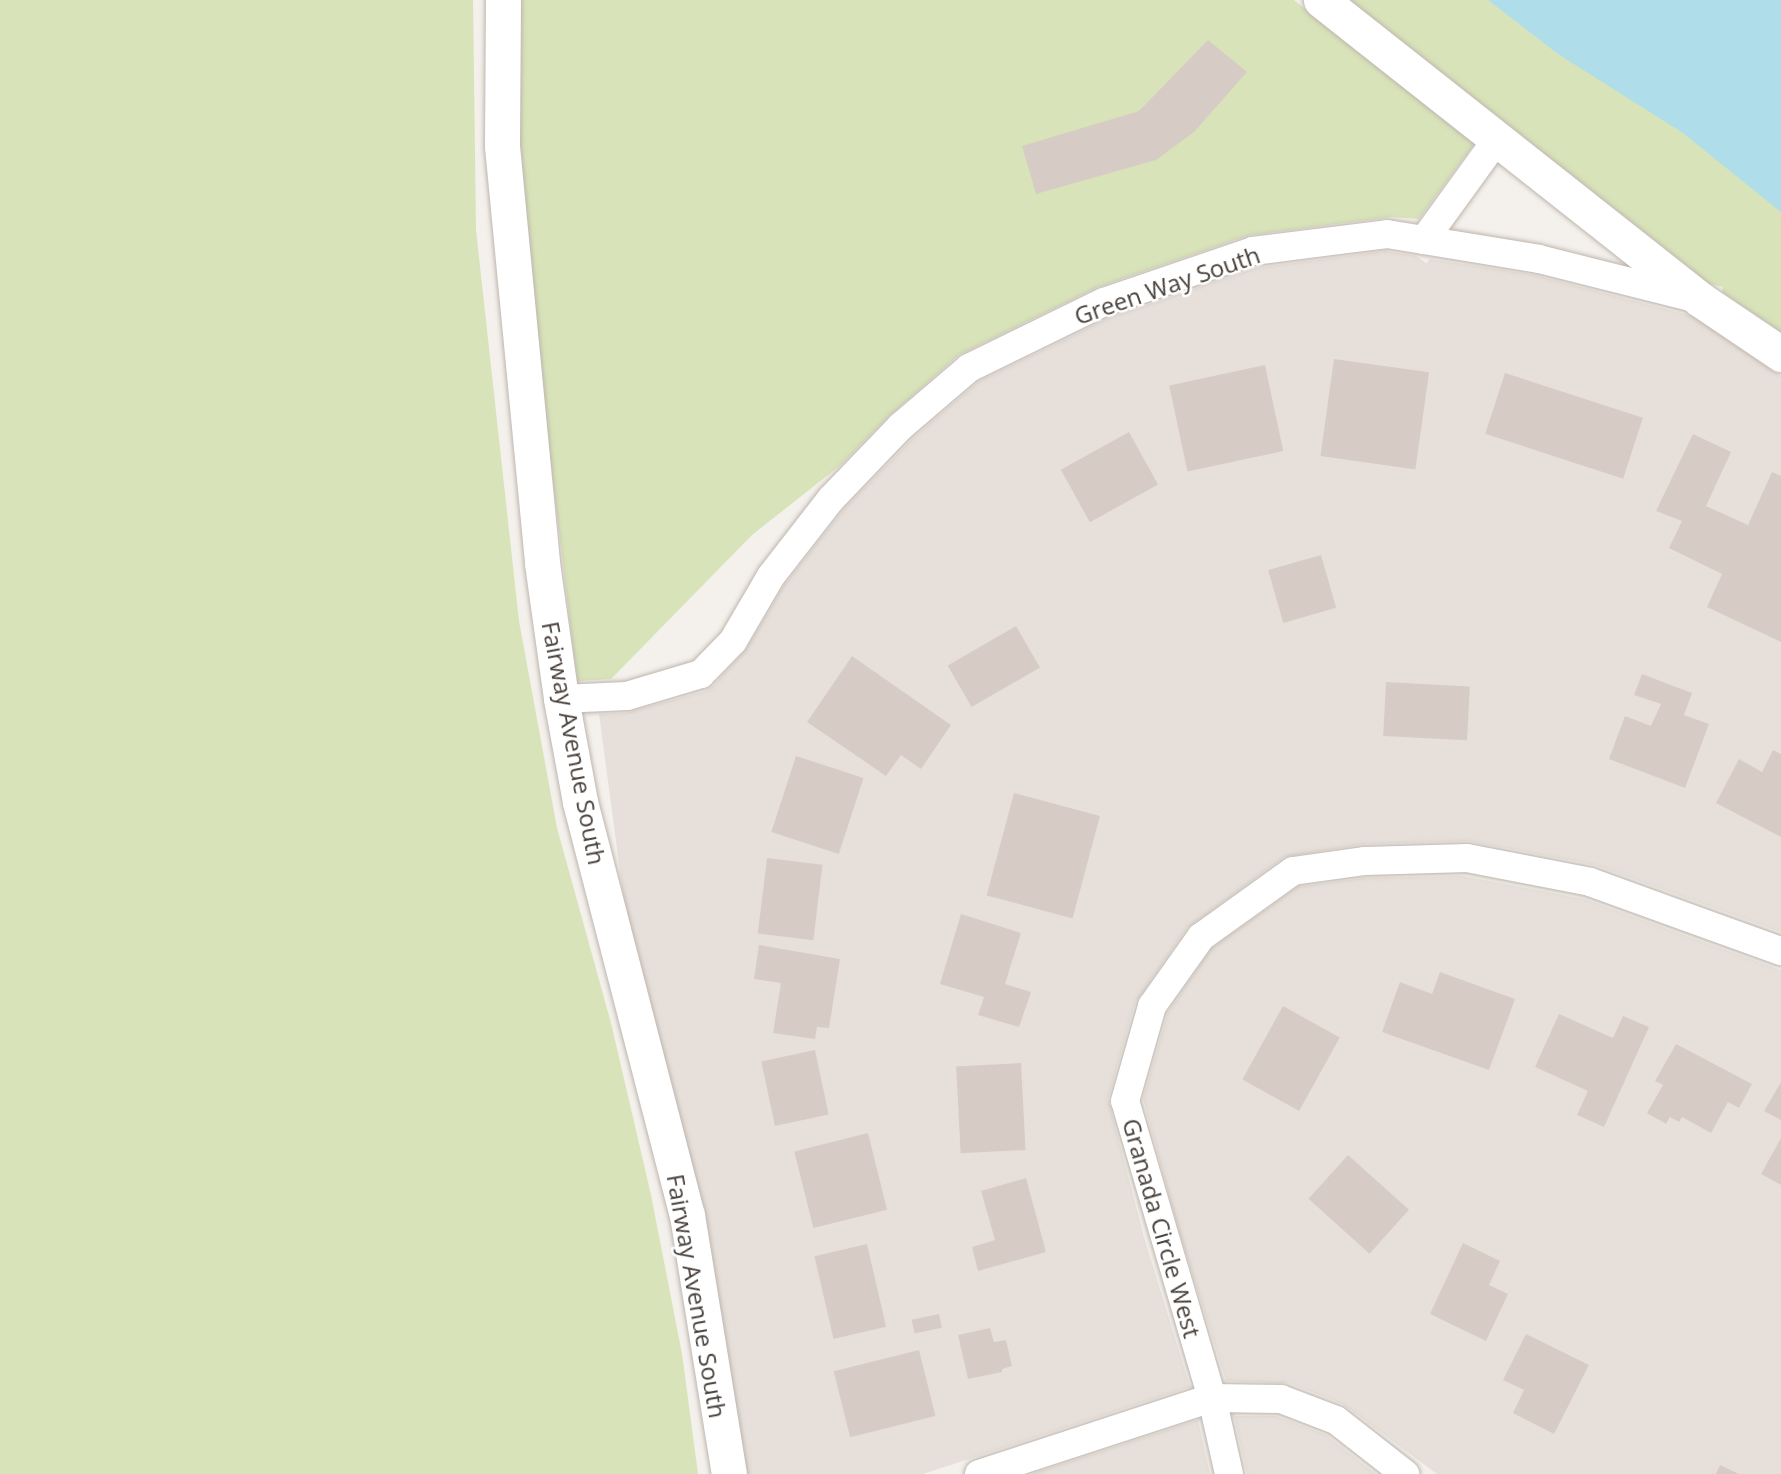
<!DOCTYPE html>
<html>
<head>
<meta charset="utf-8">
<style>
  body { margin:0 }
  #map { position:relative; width:1781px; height:1474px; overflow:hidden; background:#f4f0eb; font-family:"Open Sans",sans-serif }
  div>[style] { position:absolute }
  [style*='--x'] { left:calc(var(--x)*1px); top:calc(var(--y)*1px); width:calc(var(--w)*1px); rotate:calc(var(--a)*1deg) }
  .residential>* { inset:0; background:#e7e0da }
  .green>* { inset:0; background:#d8e3b9 }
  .water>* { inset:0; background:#afdde9 }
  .building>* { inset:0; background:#d7ccc5; transform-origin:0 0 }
  .roads { filter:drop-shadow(0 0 2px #beb5af) drop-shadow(0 0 2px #beb5af) }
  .minor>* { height:28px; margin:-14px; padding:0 14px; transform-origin:14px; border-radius:14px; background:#fff }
  .tertiary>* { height:35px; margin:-17.5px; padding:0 17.5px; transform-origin:17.5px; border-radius:17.5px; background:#fff }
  span { translate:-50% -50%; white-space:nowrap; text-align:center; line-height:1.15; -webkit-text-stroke:5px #fff; paint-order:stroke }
  .street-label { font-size:24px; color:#473f3a }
</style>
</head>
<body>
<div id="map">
  <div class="residential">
    <i style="clip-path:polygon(1385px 251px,1416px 256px,1426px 263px,1430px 259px,1534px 275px,1692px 316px,1781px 376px,1781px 932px,1595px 865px,1469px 841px,1364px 844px,1284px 857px,1187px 928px,1135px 1003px,1108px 1099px,1144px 1237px,1190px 1387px,923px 1474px,747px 1474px,704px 1210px,625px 909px,599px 714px,626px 713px,705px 691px,714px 685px,747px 648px,785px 584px,844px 509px,912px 439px,978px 382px,1109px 318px,1256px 268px)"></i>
    <i style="clip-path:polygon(1463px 876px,1584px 899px,1781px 970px,1781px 1474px,1437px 1474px,1343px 1404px,1289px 1383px,1226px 1381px,1177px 1224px,1143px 1099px,1168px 1012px,1212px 948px,1298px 887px,1364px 878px)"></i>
    <i style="clip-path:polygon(1234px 1416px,1276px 1416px,1326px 1435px,1376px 1474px,1247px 1474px)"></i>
    <i style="clip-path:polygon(1198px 1420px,1210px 1474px,1032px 1474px)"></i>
  </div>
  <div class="green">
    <i style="clip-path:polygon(0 0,473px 0,476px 230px,519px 621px,557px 828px,611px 1023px,651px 1195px,682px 1354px,698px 1474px,0 1474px)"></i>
    <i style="clip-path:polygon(520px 0,1294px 0,1474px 144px,1419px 219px,1392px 217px,1250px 235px,1098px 287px,959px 355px,890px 415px,842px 464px,752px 535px,611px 679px,577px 681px,535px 331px,519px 144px)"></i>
    <i style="clip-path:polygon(1350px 0,1781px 0,1781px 332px,1722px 292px,1723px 287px,1710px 284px)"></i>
  </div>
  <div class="water">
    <i style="clip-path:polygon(1488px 0,1781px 0,1781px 212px,1683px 133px,1558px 54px)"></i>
  </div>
  <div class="building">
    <i style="clip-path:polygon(1208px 40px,1247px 72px,1194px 132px,1156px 160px,1036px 194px,1022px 146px,1139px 111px)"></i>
    <i style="left:1334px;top:359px;width:96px;height:98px;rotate:8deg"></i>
    <i style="left:1265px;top:365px;width:88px;height:98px;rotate:78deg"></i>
    <i style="left:1505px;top:373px;width:145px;height:64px;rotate:18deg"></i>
    <i style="left:1129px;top:432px;width:60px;height:78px;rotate:61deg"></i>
    <i style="clip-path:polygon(1693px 434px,1731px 452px,1706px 506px,1748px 525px,1772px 472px,1781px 476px,1781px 642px,1707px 607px,1722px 574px,1669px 548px,1682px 521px,1656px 511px)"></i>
    <i style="left:1321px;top:555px;width:55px;height:55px;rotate:74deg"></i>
    <i style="left:1016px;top:626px;width:48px;height:79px;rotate:60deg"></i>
    <i style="clip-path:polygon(852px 656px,951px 725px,921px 769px,901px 755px,886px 776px,807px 722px)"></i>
    <i style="clip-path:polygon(1642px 674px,1692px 693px,1684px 715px,1709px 724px,1685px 788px,1609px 759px,1625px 716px,1651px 726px,1661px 704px,1634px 695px)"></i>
    <i style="left:1386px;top:682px;width:84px;height:54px;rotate:3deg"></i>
    <i style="clip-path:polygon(1773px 750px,1781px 754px,1781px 837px,1716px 803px,1739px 759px,1762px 772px)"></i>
    <i style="left:796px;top:756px;width:71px;height:80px;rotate:18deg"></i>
    <i style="left:1014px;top:793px;width:89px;height:106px;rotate:15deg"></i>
    <i style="left:767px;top:858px;width:56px;height:76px;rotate:7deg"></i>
    <i style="clip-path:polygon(961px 914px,1021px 933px,1005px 984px,1031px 992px,1019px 1027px,978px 1015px,984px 997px,940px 984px)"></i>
    <i style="clip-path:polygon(759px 945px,840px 959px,829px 1028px,817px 1027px,815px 1039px,773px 1033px,781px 983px,754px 979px)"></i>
    <i style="clip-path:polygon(1440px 972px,1515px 999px,1489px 1070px,1382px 1032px,1400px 982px,1432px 994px)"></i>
    <i style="left:1283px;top:1006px;width:65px;height:84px;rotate:29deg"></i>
    <i style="clip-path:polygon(1559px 1014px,1613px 1038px,1623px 1016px,1649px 1027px,1604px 1127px,1577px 1115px,1588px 1091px,1535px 1067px)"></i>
    <i style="clip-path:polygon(1676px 1044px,1752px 1084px,1739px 1108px,1728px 1102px,1711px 1133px,1682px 1117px,1679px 1122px,1670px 1117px,1666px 1124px,1647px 1113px,1663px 1085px,1655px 1081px)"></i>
    <i style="left:815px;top:1050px;width:66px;height:55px;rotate:78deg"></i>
    <i style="left:1021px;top:1063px;width:87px;height:65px;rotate:87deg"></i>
    <i style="clip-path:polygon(1781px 1082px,1781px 1120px,1764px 1111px)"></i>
    <i style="left:868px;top:1133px;width:79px;height:76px;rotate:76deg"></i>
    <i style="clip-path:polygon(1781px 1138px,1781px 1185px,1761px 1174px)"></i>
    <i style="left:1348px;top:1155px;width:82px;height:59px;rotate:42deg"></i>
    <i style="clip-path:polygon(1026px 1178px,1046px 1252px,978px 1271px,972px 1247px,995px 1240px,981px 1191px)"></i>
    <i style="clip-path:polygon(1463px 1243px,1500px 1261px,1489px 1285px,1508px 1294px,1486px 1341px,1430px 1314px)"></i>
    <i style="left:867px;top:1244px;width:85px;height:54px;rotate:77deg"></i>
    <i style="left:939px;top:1314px;width:14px;height:28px;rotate:78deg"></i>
    <i style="clip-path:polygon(990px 1328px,994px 1342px,1006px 1340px,1012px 1366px,1002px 1369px,1002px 1372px,968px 1379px,958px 1335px)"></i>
    <i style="clip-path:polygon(1526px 1334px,1589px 1365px,1554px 1434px,1513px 1413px,1524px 1390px,1503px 1380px)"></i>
    <i style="left:919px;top:1350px;width:68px;height:88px;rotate:76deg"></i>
    <i style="clip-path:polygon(1720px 1465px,1739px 1474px,1716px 1474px)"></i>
  </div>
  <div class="roads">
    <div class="minor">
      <i style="--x:1424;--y:240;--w:125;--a:-54.1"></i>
      <i style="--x:561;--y:699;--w:66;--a:-2.6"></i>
      <i style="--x:627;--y:696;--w:77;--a:-16.6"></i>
      <i style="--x:701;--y:674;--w:46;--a:-45.9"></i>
      <i style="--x:733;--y:641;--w:75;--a:-59.7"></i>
      <i style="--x:771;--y:576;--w:98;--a:-52.1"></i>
      <i style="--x:831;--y:499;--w:100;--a:-46.2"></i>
      <i style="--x:900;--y:427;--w:91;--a:-40.5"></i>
      <i style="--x:969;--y:368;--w:150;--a:-26.1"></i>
      <i style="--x:1104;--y:302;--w:157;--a:-18.9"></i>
      <i style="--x:1253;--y:251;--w:135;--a:-7.2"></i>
      <i style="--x:1387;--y:234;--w:154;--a:9.3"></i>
      <i style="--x:1539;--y:259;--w:160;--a:14.1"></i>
      <i style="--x:979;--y:1474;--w:245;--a:-18.1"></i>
      <i style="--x:1212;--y:1398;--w:69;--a:0.8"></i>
      <i style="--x:1281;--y:1399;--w:59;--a:20.9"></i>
      <i style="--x:1336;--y:1420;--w:88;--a:38"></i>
      <i style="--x:1229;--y:1474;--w:78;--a:-102.6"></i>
      <i style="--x:1212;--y:1398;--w:309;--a:-106.3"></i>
      <i style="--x:1125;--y:1101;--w:99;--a:-74.1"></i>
      <i style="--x:1152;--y:1006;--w:85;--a:-54.6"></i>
      <i style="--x:1201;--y:937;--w:113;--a:-35.7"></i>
      <i style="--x:1293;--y:871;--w:73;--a:-7.9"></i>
      <i style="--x:1365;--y:861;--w:102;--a:-1.7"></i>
      <i style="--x:1467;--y:858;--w:125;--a:11"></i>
      <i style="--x:1590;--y:882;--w:203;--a:19.9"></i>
    </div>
    <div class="tertiary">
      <i style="--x:503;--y:0;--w:146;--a:90.4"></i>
      <i style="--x:502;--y:146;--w:419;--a:84.5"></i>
      <i style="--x:542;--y:563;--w:137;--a:82"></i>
      <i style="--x:561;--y:699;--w:105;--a:79.5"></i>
      <i style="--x:580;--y:802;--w:427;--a:75.5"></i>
      <i style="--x:687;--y:1215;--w:262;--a:80.8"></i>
      <i style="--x:1321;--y:0;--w:484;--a:38.3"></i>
      <i style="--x:1701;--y:300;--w:97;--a:34"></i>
    </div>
  </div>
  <div class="street-label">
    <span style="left:1167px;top:285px;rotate:-19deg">Green Way South</span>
    <span style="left:574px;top:743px;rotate:79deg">Fairway Avenue South</span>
    <span style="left:1162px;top:1228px;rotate:74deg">Granada Circle West</span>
    <span style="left:697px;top:1296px;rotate:80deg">Fairway Avenue South</span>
  </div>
</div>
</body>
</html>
